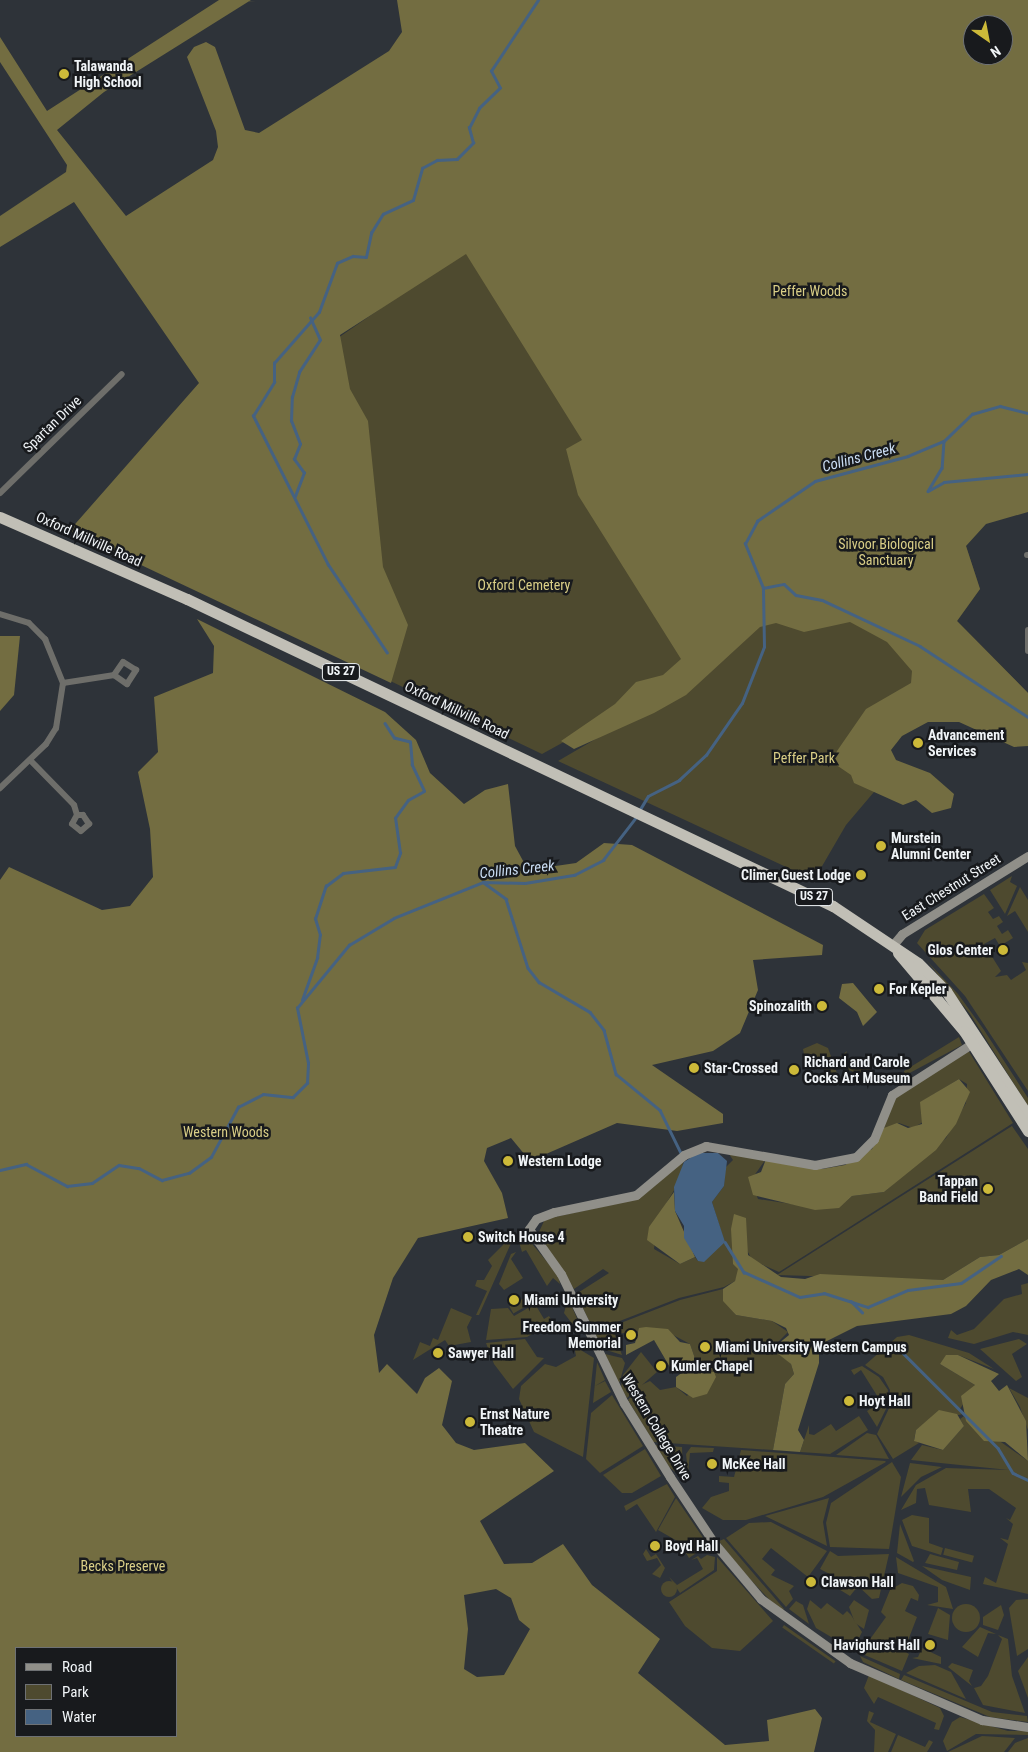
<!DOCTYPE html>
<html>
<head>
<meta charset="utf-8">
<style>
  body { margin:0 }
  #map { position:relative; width:1028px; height:1752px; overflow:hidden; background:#2e3339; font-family:"Roboto Condensed",sans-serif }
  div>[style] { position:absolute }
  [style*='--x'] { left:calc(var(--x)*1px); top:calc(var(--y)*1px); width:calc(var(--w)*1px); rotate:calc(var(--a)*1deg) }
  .green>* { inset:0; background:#4e4a2f; transform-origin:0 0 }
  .round { border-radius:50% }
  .forest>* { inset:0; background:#736d41 }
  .water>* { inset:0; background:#456282 }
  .stream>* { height:2.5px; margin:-1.25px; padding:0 1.25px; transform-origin:1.25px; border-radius:1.25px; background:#456282 }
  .street>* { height:6px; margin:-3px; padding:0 3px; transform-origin:3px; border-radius:3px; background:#6e6e6a }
  .secondary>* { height:9px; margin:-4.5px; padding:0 4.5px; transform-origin:4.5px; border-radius:4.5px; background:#908f89 }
  .highway>* { height:11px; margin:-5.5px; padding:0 5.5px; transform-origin:5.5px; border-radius:5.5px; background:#c1bfb6 }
  .dots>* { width:14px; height:14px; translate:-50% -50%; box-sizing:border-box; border:2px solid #181a1d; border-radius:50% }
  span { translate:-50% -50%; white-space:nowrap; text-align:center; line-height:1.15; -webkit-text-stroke:5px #181a1d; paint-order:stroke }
  .shield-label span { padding:1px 4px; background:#181a1d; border:1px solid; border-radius:4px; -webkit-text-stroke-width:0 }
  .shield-label { font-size:12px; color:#f0f4f7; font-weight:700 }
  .poi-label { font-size:14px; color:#f0f4f7; font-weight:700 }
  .left { translate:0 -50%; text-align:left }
  .right { translate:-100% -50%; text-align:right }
  .park-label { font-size:14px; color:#dacf87 }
  .street-label { font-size:14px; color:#f0f4f7 }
  .water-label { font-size:15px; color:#caddf3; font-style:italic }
  .legend { position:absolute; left:15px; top:1647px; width:162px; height:90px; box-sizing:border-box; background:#181a1d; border:1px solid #6e7174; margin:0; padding:6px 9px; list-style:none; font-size:15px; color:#f0f4f7 }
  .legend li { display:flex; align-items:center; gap:10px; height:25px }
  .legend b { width:25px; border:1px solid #6e7174 }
  .north { position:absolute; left:963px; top:15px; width:50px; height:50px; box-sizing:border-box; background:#181a1d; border:1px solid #6e7174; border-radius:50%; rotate:147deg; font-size:14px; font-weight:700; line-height:20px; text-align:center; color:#f0f4f7 }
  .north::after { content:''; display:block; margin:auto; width:18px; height:22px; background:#ccb939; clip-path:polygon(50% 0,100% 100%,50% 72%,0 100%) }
</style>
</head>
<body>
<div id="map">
  <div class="green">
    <i style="clip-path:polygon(evenodd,958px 0,1028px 0,966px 546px,980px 589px,957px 621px,1028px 693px,944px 698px,882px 734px,885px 779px,846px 825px,814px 880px,558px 761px,637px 715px,691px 672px,542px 754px,382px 677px,335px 340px,471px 246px,958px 0,973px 25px,1003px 25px,1003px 55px,973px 55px,973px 25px)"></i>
    <i style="clip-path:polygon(1012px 876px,1010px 882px,1017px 886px,1005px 914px,990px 890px)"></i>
    <i style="clip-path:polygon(1020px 887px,1028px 900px,1028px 932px,1015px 911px,1007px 916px)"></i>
    <i style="clip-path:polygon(984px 894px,994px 908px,988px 912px,993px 919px,999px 916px,1003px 922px,997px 926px,1002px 934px,1008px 930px,1013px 938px,1000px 946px,995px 938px,984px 944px,1001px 971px,995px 977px,1007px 975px,1011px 980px,1026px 970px,1022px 962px,1028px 963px,1028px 1091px,965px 996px,917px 943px,925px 930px)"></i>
    <i style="clip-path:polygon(926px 960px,958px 994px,984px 1030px,1028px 1098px,1028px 1106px,970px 1014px)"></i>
    <i style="clip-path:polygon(959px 1037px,962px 1045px,904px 1076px,904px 1071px)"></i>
    <i style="clip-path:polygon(817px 1043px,828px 1048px,838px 1076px,830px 1073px,827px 1079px,821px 1062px,811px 1057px,806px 1066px,803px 1049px)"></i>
    <i style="clip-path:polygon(968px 1050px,1013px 1123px,779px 1272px,752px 1260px,747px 1250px,735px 1281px,724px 1287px,679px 1298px,594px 1331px,576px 1294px,609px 1273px,603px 1269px,574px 1289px,538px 1234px,545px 1219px,634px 1200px,683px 1161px,682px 1177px,658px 1217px,654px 1249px,680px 1264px,695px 1257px,698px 1261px,724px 1241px,712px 1202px,724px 1186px,725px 1168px,733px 1160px,729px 1154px,766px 1159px,751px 1180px,758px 1199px,824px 1209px,843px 1204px,852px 1196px,884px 1192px,946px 1138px,966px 1103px,967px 1084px,959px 1079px,921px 1102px,923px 1122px,913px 1128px,899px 1123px,882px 1130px,889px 1106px,898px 1093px)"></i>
    <i style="clip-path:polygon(847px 1051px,845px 1057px,867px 1069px,871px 1063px,872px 1069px,859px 1074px,846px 1069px,841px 1056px)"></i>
    <i style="clip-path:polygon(1012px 1126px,1028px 1149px,1028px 1239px,999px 1255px,980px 1257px,943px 1280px,777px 1275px)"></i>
    <i style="clip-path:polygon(516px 1232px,479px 1315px,476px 1315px,487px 1291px,475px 1286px,477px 1280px,484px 1280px,492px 1266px,488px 1260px)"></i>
    <i style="clip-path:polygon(528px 1239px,558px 1275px,560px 1284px,553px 1278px,547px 1286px,526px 1250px,522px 1252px,519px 1242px)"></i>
    <i style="clip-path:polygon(516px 1252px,511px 1259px,523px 1278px,504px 1290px,499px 1284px,511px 1254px)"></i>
    <i style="clip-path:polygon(1028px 1283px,1028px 1335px,1013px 1332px,974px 1344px,948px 1338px,951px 1330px,957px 1335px,974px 1329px,1004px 1299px,1022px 1294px,1021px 1285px)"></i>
    <i style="clip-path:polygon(723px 1289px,723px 1298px,736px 1315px,772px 1321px,788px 1332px,773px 1347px,791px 1364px,794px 1374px,785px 1384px,773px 1450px,653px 1442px,628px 1400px,639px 1386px,650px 1381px,660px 1390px,676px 1387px,687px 1396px,709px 1373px,700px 1373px,690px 1344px,662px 1329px,615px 1334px,622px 1355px,603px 1349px,595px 1333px,680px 1300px)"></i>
    <i style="left:531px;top:1294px;width:8px;height:25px;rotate:60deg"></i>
    <i style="clip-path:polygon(568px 1298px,583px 1332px,580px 1334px,564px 1313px)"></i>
    <i style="clip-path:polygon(535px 1304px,544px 1319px,549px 1316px,553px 1322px,527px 1337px,486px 1340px,491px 1309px,508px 1308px,514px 1316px)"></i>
    <i style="clip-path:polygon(451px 1308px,472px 1317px,467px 1327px,471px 1342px,449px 1346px,445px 1340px,413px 1360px,420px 1342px,430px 1346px,433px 1338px,438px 1340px)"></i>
    <i style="clip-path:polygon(909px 1335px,969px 1353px,994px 1369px,958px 1355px,940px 1364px,975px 1385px,960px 1409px,963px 1414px,926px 1422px,916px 1430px,914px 1440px,919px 1443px,893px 1459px,877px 1434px,890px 1406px,890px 1390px,883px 1377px,865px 1365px,897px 1337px)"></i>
    <i style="clip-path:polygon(525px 1339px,537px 1357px,544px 1358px,513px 1389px,494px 1364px,486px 1343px)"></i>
    <i style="clip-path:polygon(1019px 1339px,1027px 1344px,1012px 1354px,1022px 1377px,1016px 1381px,980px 1349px)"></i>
    <i style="clip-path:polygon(574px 1346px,594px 1358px,583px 1457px,534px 1432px,519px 1399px,521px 1386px,545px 1364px,556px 1367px,576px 1356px)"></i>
    <i style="clip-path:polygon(641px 1352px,657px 1372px,627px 1398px,621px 1388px,623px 1375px)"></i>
    <i style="clip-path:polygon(605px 1354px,622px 1358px,625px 1363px,619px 1384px)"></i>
    <i style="clip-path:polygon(597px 1362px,605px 1380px,595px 1386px,605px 1381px,611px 1392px,593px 1403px)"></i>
    <i style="clip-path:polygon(862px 1366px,879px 1377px,888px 1390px,886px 1409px,877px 1427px,867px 1411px,881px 1402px,861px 1370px,854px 1375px,851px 1370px)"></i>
    <i style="clip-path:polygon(1009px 1388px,1028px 1398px,1028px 1430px,1020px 1407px)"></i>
    <i style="clip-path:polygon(612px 1395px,643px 1446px,600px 1473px,586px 1459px,591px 1413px)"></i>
    <i style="clip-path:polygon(859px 1416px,868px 1430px,830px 1454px,800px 1452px,809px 1425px,809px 1434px,814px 1435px,831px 1424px,836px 1431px)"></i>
    <i style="clip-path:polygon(964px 1416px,1028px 1461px,1028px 1594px,983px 1584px,985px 1577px,996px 1583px,1008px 1544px,1000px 1538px,1008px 1540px,1013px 1524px,1006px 1518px,1010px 1520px,1016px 1508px,989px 1489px,968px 1489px,971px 1512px,929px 1505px,925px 1488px,917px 1489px,916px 1503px,901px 1510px,916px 1485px,946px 1468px,1009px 1470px,911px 1460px,922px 1445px,943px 1450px,964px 1426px,960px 1419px)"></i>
    <i style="clip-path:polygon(867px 1433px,876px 1435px,889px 1459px,836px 1455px)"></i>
    <i style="clip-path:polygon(655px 1445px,682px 1447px,683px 1478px,669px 1467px)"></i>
    <i style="clip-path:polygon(691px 1447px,714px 1448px,713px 1452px,690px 1453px,688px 1473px,686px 1454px)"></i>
    <i style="clip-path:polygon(645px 1449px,661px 1476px,632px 1493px,622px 1493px,603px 1475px)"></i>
    <i style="clip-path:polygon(741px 1450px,885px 1461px,886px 1462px,823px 1497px,746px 1520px,723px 1520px,702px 1508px,711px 1497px,729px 1491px,729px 1483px,719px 1482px,719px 1476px,734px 1477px)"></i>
    <i style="clip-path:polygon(892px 1462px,901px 1477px,889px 1549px,830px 1547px,826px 1523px,831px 1503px)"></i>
    <i style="clip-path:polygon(910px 1463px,942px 1467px,921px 1477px,901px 1497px)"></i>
    <i style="clip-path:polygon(667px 1484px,675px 1497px,656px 1532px,637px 1504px,626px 1511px,624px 1506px)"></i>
    <i style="clip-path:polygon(676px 1498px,708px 1545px,689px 1558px,679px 1542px,658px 1530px)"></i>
    <i style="clip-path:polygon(829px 1498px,823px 1522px,827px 1546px,765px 1516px)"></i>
    <i style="clip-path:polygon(912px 1515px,929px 1518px,929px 1543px,943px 1548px,941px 1555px,912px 1546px,902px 1520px)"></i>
    <i style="clip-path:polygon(771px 1522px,827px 1551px,808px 1577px,771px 1548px,762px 1559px,775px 1570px,771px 1575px,794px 1586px,789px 1591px,793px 1599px,786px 1607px,726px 1538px,749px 1523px)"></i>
    <i style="clip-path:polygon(900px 1524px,914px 1561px,913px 1562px,897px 1553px)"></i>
    <i style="clip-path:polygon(724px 1539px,784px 1609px,781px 1612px,734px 1562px,719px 1541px)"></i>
    <i style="left:945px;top:1548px;width:30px;height:7px;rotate:15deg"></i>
    <i style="clip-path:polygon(646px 1549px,651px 1557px,656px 1554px,665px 1568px,660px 1578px,652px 1574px,661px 1565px,657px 1558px,647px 1561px,643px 1554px)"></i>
    <i style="clip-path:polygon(830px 1551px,838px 1556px,889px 1554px,879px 1598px,872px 1599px,858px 1586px,850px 1596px,832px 1585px,837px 1578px,820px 1569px)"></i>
    <i style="clip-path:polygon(930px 1554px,959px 1562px,957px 1570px,925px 1563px)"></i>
    <i style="clip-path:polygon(707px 1555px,715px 1557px,714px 1570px,680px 1593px,669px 1577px,677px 1585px,703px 1569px,697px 1558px,691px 1560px,698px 1556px,701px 1559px)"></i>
    <i style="clip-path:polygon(717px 1557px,773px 1621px,740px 1651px,712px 1648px,685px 1626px,669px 1602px,717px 1571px)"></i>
    <i style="clip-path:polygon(896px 1557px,946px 1587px,953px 1609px,927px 1605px,938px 1602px,938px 1587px,898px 1573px)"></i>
    <i style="clip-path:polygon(922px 1566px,971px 1577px,970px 1590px,942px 1580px)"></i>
    <i class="round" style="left:661px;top:1581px;width:16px;height:16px"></i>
    <i style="clip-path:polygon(902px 1583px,913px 1586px,919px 1595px,918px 1601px,911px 1598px,905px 1611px,917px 1617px,904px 1651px,909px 1654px,902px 1671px,860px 1653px,886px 1617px,881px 1612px,890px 1590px)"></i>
    <i style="clip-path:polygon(1028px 1599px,1028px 1649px,1017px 1656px,1009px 1608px,1016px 1600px)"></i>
    <i style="clip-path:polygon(810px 1600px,821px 1609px,827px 1603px,843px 1615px,847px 1611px,851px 1615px,862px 1632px,853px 1650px,816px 1628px,807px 1609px)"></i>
    <i style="clip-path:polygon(854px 1600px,869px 1610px,864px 1629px,855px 1623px,849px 1607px)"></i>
    <i style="clip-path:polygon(796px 1601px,803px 1605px,809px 1624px,789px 1609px)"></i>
    <i class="round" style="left:952px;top:1604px;width:28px;height:28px"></i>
    <i style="clip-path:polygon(1001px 1605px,1004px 1615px,998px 1630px,983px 1625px,983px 1617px)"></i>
    <i style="clip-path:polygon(938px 1608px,950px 1615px,948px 1640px,928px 1634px)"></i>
    <i style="left:784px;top:1625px;width:63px;height:3px;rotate:35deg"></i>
    <i style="clip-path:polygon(980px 1627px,996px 1634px,988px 1633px,978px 1657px,962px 1647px)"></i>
    <i style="clip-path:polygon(998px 1635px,1008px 1639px,1012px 1676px,1025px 1713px,983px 1705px,974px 1688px,981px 1686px,988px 1676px,1002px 1639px)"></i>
    <i style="clip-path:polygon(922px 1648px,941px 1657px,941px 1664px,912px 1658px,918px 1657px)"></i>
    <i style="clip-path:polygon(860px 1656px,900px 1674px,899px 1679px,863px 1662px)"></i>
    <i style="clip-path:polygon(1028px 1657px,1028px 1698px,1018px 1671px)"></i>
    <i style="clip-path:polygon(952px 1663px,973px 1670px,969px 1681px,972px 1686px,948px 1667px)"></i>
    <i style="clip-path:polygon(919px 1666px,935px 1665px,951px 1672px,966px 1699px,906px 1673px)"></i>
    <i style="clip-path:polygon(869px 1675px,940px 1708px,944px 1716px,939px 1730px,934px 1729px,936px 1723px,878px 1697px,874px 1704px,864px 1688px)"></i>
    <i style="clip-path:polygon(904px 1675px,992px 1712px,1027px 1716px,1028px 1722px,990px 1717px,901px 1680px)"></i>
    <i style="clip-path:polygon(869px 1711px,874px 1713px,870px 1722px,896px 1734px,888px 1752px,874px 1752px,875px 1730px,867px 1721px)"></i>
    <i style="clip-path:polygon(960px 1717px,1008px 1731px,1028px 1731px,1028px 1735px,976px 1734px,947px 1751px,943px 1741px,952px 1722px)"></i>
    <i style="clip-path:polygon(898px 1735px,925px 1747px,929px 1740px,933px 1742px,927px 1752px,891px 1752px)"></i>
    <i style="clip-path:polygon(982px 1736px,1015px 1738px,1004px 1752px,948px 1752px)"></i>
    <i style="clip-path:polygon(1028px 1738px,1028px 1752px,1008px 1752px,1015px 1743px)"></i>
  </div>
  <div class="forest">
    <i style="clip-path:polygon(evenodd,219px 0,251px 0,104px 92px,57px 130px,126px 216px,213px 160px,218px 147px,216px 131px,187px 57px,194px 47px,206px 42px,215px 47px,245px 130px,259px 133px,389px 51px,402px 32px,397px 0,1028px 0,1028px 512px,986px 524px,966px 546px,980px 589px,957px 621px,1028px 693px,1028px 746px,1014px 747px,959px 722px,928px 722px,902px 736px,891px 750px,896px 760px,930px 773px,954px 794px,951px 808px,932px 813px,916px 800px,903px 805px,854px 783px,851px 775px,832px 762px,837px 751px,866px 709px,911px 683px,912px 671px,887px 642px,850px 622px,804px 632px,776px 623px,760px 627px,686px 695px,654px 713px,574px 749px,561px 741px,615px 704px,636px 682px,663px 675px,681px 659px,578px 495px,566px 449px,582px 440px,466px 254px,340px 335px,350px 389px,368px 421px,383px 567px,408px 625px,391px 683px,69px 531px,199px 383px,74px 202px,0 247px,0 216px,66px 172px,67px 165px,0 62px,0 37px,47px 111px,219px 0,973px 25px,1003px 25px,1003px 55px,973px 55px,973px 25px)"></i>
    <i style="clip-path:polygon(evenodd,197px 619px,385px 712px,416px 740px,430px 773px,464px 804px,485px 790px,508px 784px,515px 846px,528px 870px,576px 863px,604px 843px,632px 845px,823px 945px,822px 955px,753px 960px,758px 990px,740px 1033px,713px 1051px,652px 1065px,723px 1114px,723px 1123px,677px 1131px,617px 1123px,530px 1161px,511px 1138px,487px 1148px,484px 1161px,502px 1193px,508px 1218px,418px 1238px,393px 1278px,374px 1335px,379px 1373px,387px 1364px,417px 1394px,425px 1378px,439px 1368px,452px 1381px,442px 1425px,456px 1443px,474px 1450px,525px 1443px,554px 1471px,480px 1521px,504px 1564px,532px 1563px,563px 1544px,592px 1585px,660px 1639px,638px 1673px,725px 1745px,769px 1741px,767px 1720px,815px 1709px,822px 1718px,814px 1752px,0 1752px,0 880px,9px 867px,102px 910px,130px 906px,153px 877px,150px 829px,138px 772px,158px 752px,154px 697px,213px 673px,214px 646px,197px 619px,496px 1589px,511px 1598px,519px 1620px,530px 1629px,504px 1675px,477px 1677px,464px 1669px,468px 1629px,464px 1595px,496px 1589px,197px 619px,16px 1648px,176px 1648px,176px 1736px,16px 1736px,16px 1648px)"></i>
    <i style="clip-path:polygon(0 636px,20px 636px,14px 695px,0 711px)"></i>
    <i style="clip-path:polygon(853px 983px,877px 1012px,863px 1026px,857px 1012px,839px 998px,842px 984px)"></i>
    <i style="clip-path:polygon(959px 1079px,970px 1092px,956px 1124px,936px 1150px,884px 1192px,852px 1196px,839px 1208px,815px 1210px,753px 1195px,748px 1177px,761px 1172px,766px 1159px,822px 1169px,845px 1165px,872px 1149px,884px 1128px,897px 1123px,908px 1128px,922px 1124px,920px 1102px)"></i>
    <i style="clip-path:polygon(674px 1192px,675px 1211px,695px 1257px,680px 1264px,647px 1240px,649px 1227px)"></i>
    <i style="clip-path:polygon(734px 1214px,746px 1218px,748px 1255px,781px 1277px,805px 1279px,820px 1274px,943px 1280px,980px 1257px,999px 1255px,1028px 1239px,1028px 1275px,1019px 1269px,991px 1280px,966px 1306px,951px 1314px,857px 1326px,819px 1345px,819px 1363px,798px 1430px,804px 1440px,800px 1452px,773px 1450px,785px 1384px,794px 1374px,791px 1364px,772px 1349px,789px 1335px,786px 1328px,772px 1321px,736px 1315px,723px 1301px,723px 1289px,735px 1281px,738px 1269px,733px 1264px,731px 1229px)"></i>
    <i style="clip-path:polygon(646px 1327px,668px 1329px,680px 1342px,690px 1344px,700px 1373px,714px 1372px,716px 1377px,707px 1394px,693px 1398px,676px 1387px,676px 1377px,683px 1372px,678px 1364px,671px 1369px,654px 1340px,626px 1355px,626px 1345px,635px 1343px,639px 1328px)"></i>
    <i style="clip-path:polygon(946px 1355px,958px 1355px,999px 1374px,991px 1381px,999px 1391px,1007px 1385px,1026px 1421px,1028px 1461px,1005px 1442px,984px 1441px,966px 1421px,961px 1396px,975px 1385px,940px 1364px)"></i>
    <i style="clip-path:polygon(939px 1410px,957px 1414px,964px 1426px,943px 1450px,914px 1441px,916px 1430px)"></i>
  </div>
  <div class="water">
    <i style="clip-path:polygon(698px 1153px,718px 1153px,727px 1161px,724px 1186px,712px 1202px,725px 1242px,704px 1262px,698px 1261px,684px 1238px,684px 1226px,675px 1211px,674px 1187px,684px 1162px)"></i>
  </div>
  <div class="stream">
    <i style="--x:944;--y:441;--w:27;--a:94"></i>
    <i style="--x:942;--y:468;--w:27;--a:121"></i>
    <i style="--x:928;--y:491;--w:18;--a:-29"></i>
    <i style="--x:944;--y:482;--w:84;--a:-5.4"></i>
    <i style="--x:295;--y:496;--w:25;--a:-69"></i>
    <i style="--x:304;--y:473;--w:17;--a:-126"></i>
    <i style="--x:294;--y:459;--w:16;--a:-68"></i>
    <i style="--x:300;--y:444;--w:25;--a:-111"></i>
    <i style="--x:291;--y:421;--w:24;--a:-88"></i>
    <i style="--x:292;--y:397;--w:26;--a:-74"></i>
    <i style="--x:299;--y:372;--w:38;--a:-57"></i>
    <i style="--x:320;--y:340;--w:24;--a:-114"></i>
    <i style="--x:763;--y:588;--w:21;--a:-11"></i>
    <i style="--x:784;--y:584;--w:16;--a:43"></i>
    <i style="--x:796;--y:595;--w:26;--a:11"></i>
    <i style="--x:822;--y:600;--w:108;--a:25.1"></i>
    <i style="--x:920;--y:646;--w:129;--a:33.3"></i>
    <i style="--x:387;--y:653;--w:106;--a:-123.8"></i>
    <i style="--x:328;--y:565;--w:167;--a:-116.7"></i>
    <i style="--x:253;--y:416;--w:40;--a:-58"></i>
    <i style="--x:274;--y:382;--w:19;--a:-90"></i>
    <i style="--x:274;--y:363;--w:68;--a:-48.6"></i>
    <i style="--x:319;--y:312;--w:52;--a:-69.8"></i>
    <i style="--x:337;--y:263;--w:17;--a:-24"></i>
    <i style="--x:353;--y:256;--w:13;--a:4"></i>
    <i style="--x:366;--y:257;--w:25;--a:-78"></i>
    <i style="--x:371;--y:233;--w:22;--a:-58"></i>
    <i style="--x:383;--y:214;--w:33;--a:-25"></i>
    <i style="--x:413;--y:200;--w:33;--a:-74"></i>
    <i style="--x:422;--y:168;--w:17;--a:-28"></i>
    <i style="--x:437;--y:160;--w:20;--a:-3"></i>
    <i style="--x:457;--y:159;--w:23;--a:-45"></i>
    <i style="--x:473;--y:143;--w:16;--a:-105"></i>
    <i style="--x:469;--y:128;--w:22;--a:-63"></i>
    <i style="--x:479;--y:108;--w:29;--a:-44"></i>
    <i style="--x:500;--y:88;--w:19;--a:-118"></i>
    <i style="--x:491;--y:71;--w:85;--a:-56.5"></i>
    <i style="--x:639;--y:811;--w:17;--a:-59"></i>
    <i style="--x:648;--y:796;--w:35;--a:-27"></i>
    <i style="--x:679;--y:780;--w:37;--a:-43"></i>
    <i style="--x:706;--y:755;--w:63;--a:-55.3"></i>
    <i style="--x:742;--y:703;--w:60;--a:-68.6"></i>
    <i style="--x:764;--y:647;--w:59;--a:-91"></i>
    <i style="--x:763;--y:588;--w:48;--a:-112.2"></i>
    <i style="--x:745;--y:544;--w:26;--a:-62"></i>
    <i style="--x:757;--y:521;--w:70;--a:-34.6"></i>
    <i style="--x:815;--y:481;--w:96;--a:-15"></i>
    <i style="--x:908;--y:456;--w:39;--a:-23"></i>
    <i style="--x:944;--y:441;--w:39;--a:-44"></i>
    <i style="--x:972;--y:414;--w:29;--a:-16"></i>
    <i style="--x:1000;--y:406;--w:29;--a:14"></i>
    <i style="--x:483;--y:882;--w:29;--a:36"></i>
    <i style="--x:506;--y:899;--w:72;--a:72.3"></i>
    <i style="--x:528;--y:968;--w:18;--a:52"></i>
    <i style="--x:539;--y:982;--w:59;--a:30.5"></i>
    <i style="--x:590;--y:1012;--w:23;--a:52"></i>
    <i style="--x:604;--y:1030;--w:46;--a:74.7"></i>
    <i style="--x:616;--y:1074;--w:57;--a:39.3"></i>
    <i style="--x:660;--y:1110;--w:48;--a:64"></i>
    <i style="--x:302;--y:1000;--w:45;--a:-70.3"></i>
    <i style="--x:317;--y:958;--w:23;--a:-83"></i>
    <i style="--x:320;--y:935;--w:17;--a:-107"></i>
    <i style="--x:315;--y:919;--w:35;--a:-72"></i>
    <i style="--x:326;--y:886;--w:21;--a:-37"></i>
    <i style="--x:343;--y:873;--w:52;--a:-6.6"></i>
    <i style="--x:395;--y:867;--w:15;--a:-70"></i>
    <i style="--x:400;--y:853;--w:35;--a:-98"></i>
    <i style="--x:395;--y:818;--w:22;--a:-54"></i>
    <i style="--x:408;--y:800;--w:18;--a:-29"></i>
    <i style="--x:424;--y:791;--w:29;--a:-115"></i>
    <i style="--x:412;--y:765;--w:23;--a:-95"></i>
    <i style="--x:410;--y:742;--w:16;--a:-166"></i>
    <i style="--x:394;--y:738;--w:17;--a:-123"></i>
    <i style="--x:0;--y:1170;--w:27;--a:-13"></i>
    <i style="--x:26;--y:1164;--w:47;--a:28.2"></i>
    <i style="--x:67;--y:1186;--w:25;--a:-7"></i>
    <i style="--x:92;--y:1183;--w:32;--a:-34"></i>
    <i style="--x:119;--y:1165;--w:20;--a:9"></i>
    <i style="--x:139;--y:1168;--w:26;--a:28"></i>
    <i style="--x:162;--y:1180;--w:28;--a:-15"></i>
    <i style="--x:189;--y:1173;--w:27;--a:-36"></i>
    <i style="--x:211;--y:1157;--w:57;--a:-61.6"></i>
    <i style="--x:238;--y:1107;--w:28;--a:-27"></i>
    <i style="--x:263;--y:1094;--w:30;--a:6"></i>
    <i style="--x:293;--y:1097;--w:20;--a:-45"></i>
    <i style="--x:307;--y:1083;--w:20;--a:-87"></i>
    <i style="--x:308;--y:1063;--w:56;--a:-101.3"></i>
    <i style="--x:297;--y:1008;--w:82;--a:-50.5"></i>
    <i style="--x:349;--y:945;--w:52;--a:-31"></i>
    <i style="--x:394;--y:918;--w:96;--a:-22"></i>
    <i style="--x:483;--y:882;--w:42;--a:1.4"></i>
    <i style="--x:525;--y:883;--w:50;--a:-9.3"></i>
    <i style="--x:574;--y:875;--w:33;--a:-27"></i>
    <i style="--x:603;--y:860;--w:56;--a:-52.3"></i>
    <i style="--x:725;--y:1242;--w:36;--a:58"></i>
    <i style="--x:744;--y:1272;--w:61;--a:24.1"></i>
    <i style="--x:800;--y:1297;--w:24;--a:-9"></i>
    <i style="--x:824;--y:1293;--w:46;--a:17.7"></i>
    <i style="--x:868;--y:1307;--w:43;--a:-23"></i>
    <i style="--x:908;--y:1290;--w:53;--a:-7.5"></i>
    <i style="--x:961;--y:1283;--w:48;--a:-34"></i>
    <i style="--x:851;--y:1301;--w:16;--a:45"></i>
    <i style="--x:894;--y:1344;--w:147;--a:45"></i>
    <i style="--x:998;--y:1448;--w:29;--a:59"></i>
    <i style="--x:1013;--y:1473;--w:17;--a:25"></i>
  </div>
  <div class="street">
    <i style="--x:0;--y:493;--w:170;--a:-44.3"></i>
    <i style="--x:1027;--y:555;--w:1;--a:0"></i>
    <i style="--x:0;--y:614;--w:30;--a:17"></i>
    <i style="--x:29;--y:623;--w:23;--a:45"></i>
    <i style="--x:45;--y:639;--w:48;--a:67.8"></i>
    <i style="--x:63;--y:683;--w:46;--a:98.8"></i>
    <i style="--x:56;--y:728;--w:19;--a:122"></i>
    <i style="--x:46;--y:744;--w:64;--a:136.3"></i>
    <i style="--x:1028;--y:630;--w:21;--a:90"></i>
    <i style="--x:63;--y:683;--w:52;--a:-8.9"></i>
    <i style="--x:114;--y:675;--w:16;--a:35"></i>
    <i style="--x:127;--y:684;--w:17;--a:-57"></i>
    <i style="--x:136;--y:670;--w:15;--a:-148"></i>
    <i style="--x:123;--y:662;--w:16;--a:125"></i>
    <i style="--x:30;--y:760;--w:63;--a:45.6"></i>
    <i style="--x:74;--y:805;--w:10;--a:73"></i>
    <i style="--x:77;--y:815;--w:10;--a:119"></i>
    <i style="--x:72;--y:824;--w:11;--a:38"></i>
    <i style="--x:81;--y:831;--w:11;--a:-41"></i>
    <i style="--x:89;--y:824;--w:11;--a:-124"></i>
    <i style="--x:83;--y:815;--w:6;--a:180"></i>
  </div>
  <div class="secondary">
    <i style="--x:892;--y:946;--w:16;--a:-50"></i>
    <i style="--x:902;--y:934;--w:148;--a:-31.8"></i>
    <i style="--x:976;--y:1041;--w:100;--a:147.3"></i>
    <i style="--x:892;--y:1095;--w:48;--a:112.2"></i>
    <i style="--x:874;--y:1139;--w:25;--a:135"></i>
    <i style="--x:856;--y:1157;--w:42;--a:169"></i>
    <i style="--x:815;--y:1165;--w:111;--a:-170.1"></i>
    <i style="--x:706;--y:1146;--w:24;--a:158"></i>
    <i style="--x:684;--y:1155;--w:62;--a:140.2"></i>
    <i style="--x:636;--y:1195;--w:84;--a:168.3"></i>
    <i style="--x:554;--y:1212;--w:19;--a:159"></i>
    <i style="--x:536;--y:1219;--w:12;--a:125"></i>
    <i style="--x:529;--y:1229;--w:55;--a:54.6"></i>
    <i style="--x:561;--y:1274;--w:144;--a:64"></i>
    <i style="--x:624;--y:1403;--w:87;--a:58.1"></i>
    <i style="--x:670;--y:1477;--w:79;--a:56.3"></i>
    <i style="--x:714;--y:1543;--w:73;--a:50"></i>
    <i style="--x:761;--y:1599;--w:110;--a:35.7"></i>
    <i style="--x:850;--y:1663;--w:144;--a:23.4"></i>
    <i style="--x:982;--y:1720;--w:47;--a:8.7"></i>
  </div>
  <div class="highway">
    <i style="--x:0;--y:517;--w:204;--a:23.7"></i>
    <i style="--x:187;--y:599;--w:715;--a:25.42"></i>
    <i style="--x:833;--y:906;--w:102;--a:33.8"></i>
    <i style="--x:918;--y:963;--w:40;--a:45"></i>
    <i style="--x:946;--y:991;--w:149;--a:56.7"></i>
    <i style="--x:898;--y:953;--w:102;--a:49.8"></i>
    <i style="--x:964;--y:1031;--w:119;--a:57.4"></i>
  </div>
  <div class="dots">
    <i style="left:64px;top:74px;background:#ccb939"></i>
    <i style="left:918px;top:743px;background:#ccb939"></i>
    <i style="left:881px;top:846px;background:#ccb939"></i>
    <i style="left:861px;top:875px;background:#ccb939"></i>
    <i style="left:1003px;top:950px;background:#ccb939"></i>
    <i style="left:879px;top:989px;background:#ccb939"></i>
    <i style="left:822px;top:1006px;background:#ccb939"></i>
    <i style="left:694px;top:1068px;background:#ccb939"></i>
    <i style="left:794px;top:1070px;background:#ccb939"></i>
    <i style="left:508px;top:1161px;background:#ccb939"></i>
    <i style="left:988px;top:1189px;background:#ccb939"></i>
    <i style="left:468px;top:1237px;background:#ccb939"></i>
    <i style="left:514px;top:1300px;background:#ccb939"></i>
    <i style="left:631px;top:1335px;background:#ccb939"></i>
    <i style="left:705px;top:1347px;background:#ccb939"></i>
    <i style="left:438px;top:1353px;background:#ccb939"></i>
    <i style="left:661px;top:1366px;background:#ccb939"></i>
    <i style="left:849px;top:1401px;background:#ccb939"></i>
    <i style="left:470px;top:1422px;background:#ccb939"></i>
    <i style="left:712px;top:1464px;background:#ccb939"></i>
    <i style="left:655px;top:1546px;background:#ccb939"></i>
    <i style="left:811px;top:1582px;background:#ccb939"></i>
    <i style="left:930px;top:1645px;background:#ccb939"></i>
  </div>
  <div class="shield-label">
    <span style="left:341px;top:672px">US 27</span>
    <span style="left:814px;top:897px">US 27</span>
  </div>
  <div class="poi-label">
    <span class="left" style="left:74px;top:74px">Talawanda<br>High School</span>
    <span class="left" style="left:928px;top:743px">Advancement<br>Services</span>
    <span class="left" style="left:891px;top:846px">Murstein<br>Alumni Center</span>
    <span class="right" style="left:851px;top:875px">Climer Guest Lodge</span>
    <span class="right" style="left:993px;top:950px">Glos Center</span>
    <span class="left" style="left:889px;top:989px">For Kepler</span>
    <span class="right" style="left:812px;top:1006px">Spinozalith</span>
    <span class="left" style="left:804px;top:1070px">Richard and Carole<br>Cocks Art Museum</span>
    <span class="left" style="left:704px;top:1068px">Star-Crossed</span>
    <span class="left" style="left:518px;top:1161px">Western Lodge</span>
    <span class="right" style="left:978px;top:1189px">Tappan<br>Band Field</span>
    <span class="left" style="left:478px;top:1237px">Switch House 4</span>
    <span class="left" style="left:524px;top:1300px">Miami University</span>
    <span class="right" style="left:621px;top:1335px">Freedom Summer<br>Memorial</span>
    <span class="left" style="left:715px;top:1347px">Miami University Western Campus</span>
    <span class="left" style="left:448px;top:1353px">Sawyer Hall</span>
    <span class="left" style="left:671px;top:1366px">Kumler Chapel</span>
    <span class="left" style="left:859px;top:1401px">Hoyt Hall</span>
    <span class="left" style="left:480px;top:1422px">Ernst Nature<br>Theatre</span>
    <span class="left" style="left:722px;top:1464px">McKee Hall</span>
    <span class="left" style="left:665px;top:1546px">Boyd Hall</span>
    <span class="left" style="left:821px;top:1582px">Clawson Hall</span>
    <span class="right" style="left:920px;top:1645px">Havighurst Hall</span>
  </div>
  <div class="park-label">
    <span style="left:810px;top:291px">Peffer Woods</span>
    <span style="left:886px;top:552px">Silvoor Biological<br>Sanctuary</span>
    <span style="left:524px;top:585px">Oxford Cemetery</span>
    <span style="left:804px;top:758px">Peffer Park</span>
    <span style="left:226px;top:1132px">Western Woods</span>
    <span style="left:123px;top:1566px">Becks Preserve</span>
  </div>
  <div class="street-label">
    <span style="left:52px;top:424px;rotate:-44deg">Spartan Drive</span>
    <span style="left:89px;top:539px;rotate:24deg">Oxford Millville Road</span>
    <span style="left:457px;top:710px;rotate:26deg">Oxford Millville Road</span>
    <span style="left:951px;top:887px;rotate:-32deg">East Chestnut Street</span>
    <span style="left:657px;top:1427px;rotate:59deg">Western College Drive</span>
  </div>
  <div class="water-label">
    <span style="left:859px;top:458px;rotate:-15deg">Collins Creek</span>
    <span style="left:517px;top:870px;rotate:-6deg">Collins Creek</span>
  </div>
  <ul class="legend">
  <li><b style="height:6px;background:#908f89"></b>Road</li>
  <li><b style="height:14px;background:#4e4a2f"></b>Park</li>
  <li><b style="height:14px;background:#456282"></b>Water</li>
  </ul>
  <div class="north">N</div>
</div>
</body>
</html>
